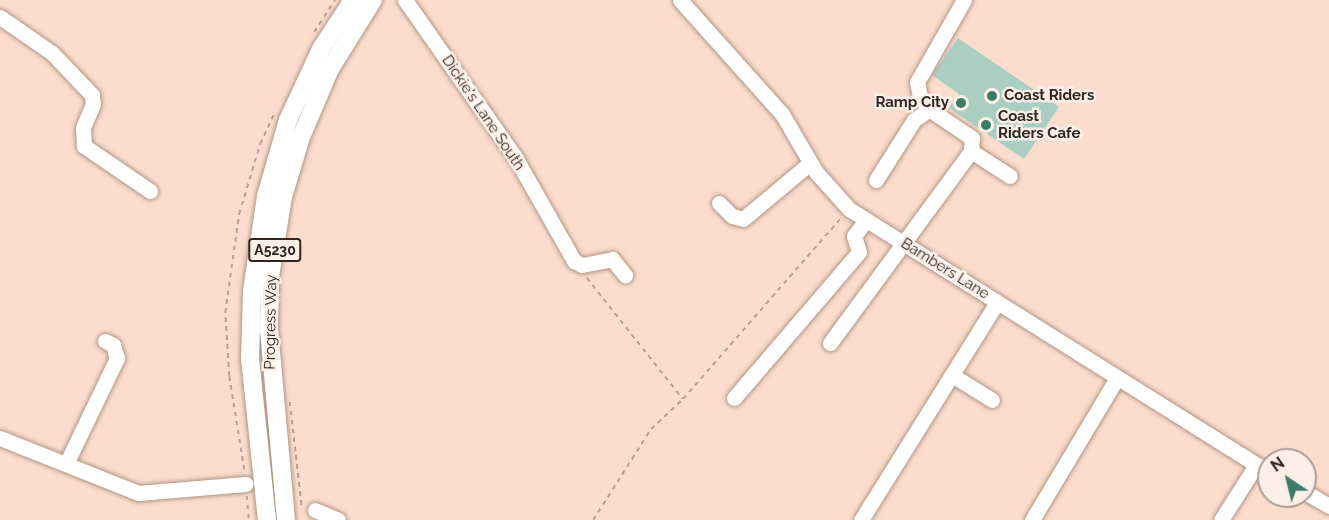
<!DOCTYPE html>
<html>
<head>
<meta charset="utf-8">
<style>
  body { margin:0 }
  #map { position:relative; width:1329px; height:520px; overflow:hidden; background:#fcddcd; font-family:Raleway,sans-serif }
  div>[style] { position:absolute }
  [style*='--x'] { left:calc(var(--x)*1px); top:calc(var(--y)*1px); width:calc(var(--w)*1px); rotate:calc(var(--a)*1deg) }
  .building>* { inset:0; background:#abcec2 }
  .path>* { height:1.5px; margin-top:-0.75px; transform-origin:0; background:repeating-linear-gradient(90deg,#b89f93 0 4.5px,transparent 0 9px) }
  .roads { filter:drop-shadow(0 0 2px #b19585) drop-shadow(0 0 2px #b19585) }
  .minor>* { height:15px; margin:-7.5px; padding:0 7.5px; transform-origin:7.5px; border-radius:7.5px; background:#fff }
  .major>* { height:18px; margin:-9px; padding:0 9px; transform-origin:9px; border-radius:9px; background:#fff }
  .dots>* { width:16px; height:16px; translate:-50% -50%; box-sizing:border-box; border:3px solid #fbefe8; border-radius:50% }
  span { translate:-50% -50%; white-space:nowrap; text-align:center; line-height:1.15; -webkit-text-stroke:5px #fbefe8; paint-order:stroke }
  .shield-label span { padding:2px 4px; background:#fbefe8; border:2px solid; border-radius:4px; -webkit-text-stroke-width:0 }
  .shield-label { font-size:14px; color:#30251f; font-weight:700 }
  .poi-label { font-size:15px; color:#30251f; font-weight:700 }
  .left { translate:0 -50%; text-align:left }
  .right { translate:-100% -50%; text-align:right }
  .street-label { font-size:15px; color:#30251f }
  .north { position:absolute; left:1257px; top:448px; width:60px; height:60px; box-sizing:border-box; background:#fbefe8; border:2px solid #aa9e98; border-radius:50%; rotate:325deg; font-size:16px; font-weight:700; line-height:24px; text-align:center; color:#30251f }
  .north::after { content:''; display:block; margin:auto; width:21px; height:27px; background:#3c7b68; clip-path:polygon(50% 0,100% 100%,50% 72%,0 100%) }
</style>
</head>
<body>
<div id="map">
  <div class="building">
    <i style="clip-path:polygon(958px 38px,1059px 107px,1024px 159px,949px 108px,959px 94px,932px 75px)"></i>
  </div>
  <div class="path">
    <i style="--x:314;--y:32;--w:38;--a:-57"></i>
    <i style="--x:587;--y:278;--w:154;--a:51.6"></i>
    <i style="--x:290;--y:402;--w:106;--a:83.5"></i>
    <i style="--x:244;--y:470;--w:95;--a:-99.1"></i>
    <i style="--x:229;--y:376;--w:63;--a:-93.6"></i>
    <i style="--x:225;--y:313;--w:100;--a:-82"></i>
    <i style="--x:239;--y:214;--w:73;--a:-73.3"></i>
    <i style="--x:260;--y:144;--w:33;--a:-65"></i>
    <i style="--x:247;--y:496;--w:24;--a:85"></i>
    <i style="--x:593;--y:520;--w:108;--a:-57.5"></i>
    <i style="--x:651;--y:429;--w:44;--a:-43.2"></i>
    <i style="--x:683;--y:399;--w:239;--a:-48.9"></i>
  </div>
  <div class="roads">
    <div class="minor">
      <i style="--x:405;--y:0;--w:192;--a:55"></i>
      <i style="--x:515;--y:157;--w:120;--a:60.4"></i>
      <i style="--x:574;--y:261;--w:9;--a:27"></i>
      <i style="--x:582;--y:265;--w:31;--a:-11"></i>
      <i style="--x:612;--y:259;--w:21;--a:51"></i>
      <i style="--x:680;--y:0;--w:153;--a:48.2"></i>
      <i style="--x:782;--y:114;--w:67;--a:59.6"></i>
      <i style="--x:816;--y:172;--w:50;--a:48.3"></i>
      <i style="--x:849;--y:209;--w:496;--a:32.1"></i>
      <i style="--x:0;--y:17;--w:63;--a:34.7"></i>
      <i style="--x:52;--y:53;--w:58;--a:46.4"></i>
      <i style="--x:92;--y:95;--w:9;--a:84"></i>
      <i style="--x:93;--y:104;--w:26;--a:113"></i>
      <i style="--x:83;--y:128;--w:18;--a:87"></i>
      <i style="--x:84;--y:146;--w:80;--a:34.3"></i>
      <i style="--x:971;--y:151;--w:46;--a:32.7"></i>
      <i style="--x:876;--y:180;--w:71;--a:-57.7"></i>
      <i style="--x:914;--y:120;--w:19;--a:-36"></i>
      <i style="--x:719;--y:203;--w:18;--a:45"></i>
      <i style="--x:732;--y:216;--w:11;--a:15"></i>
      <i style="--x:743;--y:219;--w:87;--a:-39.9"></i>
      <i style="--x:830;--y:343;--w:238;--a:-53.7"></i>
      <i style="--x:971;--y:151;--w:13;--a:-86"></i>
      <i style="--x:972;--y:138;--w:52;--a:-146"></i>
      <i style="--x:929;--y:109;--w:15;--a:-127"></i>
      <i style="--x:920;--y:97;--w:15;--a:-101"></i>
      <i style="--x:917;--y:82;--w:95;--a:-60.2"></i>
      <i style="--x:952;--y:375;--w:47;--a:32"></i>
      <i style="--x:734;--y:398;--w:192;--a:-49.4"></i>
      <i style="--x:859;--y:252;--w:17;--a:-107"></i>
      <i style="--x:854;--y:236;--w:20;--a:-53"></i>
      <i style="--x:0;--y:438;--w:149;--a:21.7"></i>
      <i style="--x:138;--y:493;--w:108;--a:-4.8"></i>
      <i style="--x:66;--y:464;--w:118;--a:-64.3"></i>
      <i style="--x:117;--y:358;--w:14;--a:-107"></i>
      <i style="--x:113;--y:345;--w:9;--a:-153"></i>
      <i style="--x:1305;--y:492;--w:28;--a:30"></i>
      <i style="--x:315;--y:510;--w:25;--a:23"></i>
      <i style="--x:861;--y:520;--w:257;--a:-58"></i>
      <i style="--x:1032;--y:520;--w:165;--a:-59.1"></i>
      <i style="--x:1221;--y:520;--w:65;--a:-57.5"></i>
    </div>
    <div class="major">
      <i style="--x:267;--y:520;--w:162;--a:-96"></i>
      <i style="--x:250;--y:359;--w:68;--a:-88.3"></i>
      <i style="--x:252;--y:291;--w:96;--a:-81.6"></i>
      <i style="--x:266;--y:196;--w:79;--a:-73.9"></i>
      <i style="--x:288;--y:120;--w:78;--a:-65.1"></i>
      <i style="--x:321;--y:49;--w:59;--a:-56.9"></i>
      <i style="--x:286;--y:520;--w:191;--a:-95.1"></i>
      <i style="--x:269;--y:330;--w:53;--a:-88.9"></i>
      <i style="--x:270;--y:277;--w:81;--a:-80.8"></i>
      <i style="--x:283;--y:197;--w:63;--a:-73.3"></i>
      <i style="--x:301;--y:137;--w:74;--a:-66.9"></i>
      <i style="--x:330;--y:69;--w:81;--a:-58.1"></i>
    </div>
  </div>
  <div class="dots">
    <i style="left:992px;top:96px;background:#3c7b68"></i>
    <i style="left:961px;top:103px;background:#3c7b68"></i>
    <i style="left:986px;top:125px;background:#3c7b68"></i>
  </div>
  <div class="shield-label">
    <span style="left:275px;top:250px">A5230</span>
  </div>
  <div class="poi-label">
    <span class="left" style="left:1004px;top:96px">Coast Riders</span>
    <span class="right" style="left:949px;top:103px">Ramp City</span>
    <span class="left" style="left:998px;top:125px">Coast<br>Riders Cafe</span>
  </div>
  <div class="street-label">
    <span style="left:483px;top:113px;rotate:56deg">Dickie's Lane South</span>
    <span style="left:945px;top:269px;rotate:32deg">Bambers Lane</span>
    <span style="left:271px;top:322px;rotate:-89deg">Progress Way</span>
  </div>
  <div class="north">N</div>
</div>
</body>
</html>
